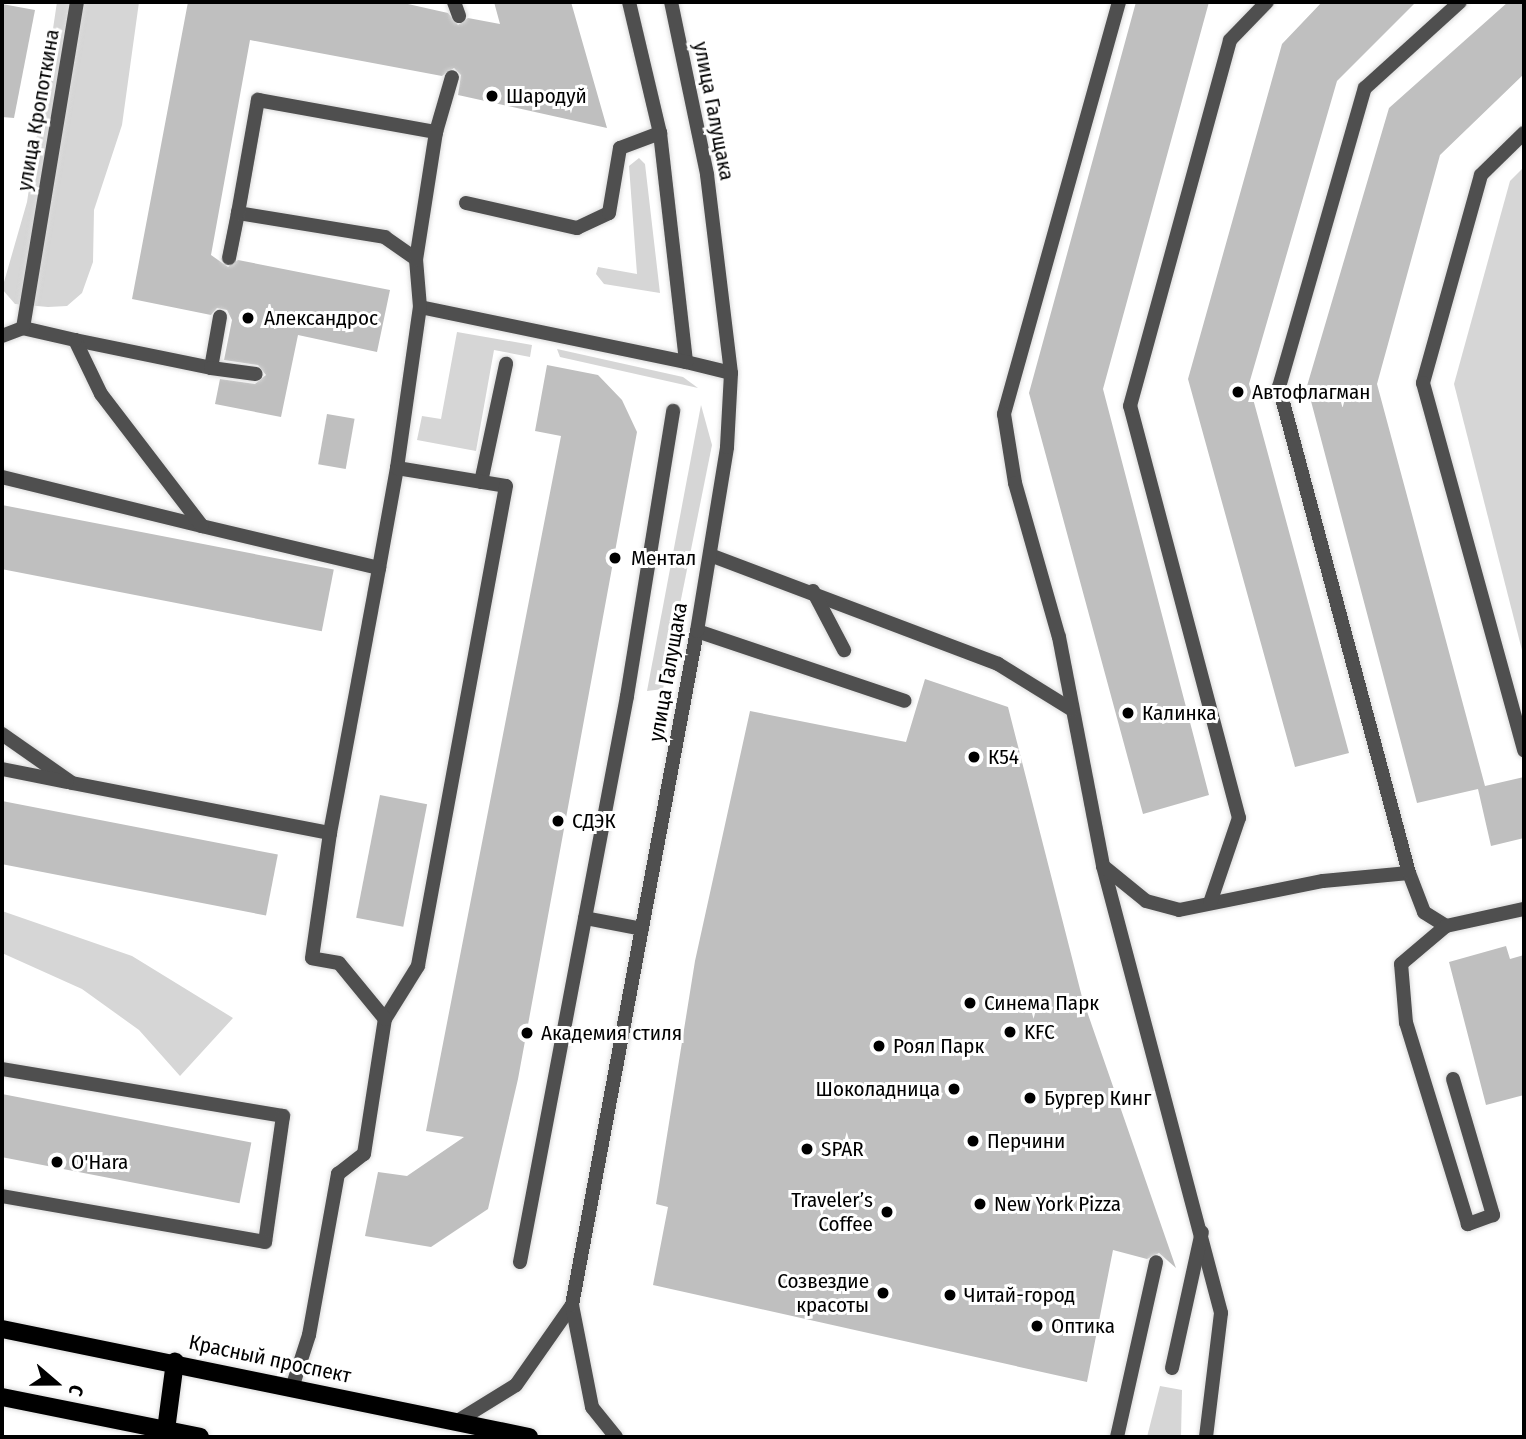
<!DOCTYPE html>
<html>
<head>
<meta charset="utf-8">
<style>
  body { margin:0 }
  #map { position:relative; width:1526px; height:1439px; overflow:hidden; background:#fff; font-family:"Fira Sans Condensed",sans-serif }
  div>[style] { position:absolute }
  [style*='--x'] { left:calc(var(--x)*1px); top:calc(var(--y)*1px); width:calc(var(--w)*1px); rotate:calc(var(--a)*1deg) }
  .green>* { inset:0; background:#d6d6d6 }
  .building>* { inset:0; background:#bfbfbf; transform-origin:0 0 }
  .roads { filter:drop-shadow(0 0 2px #dbdbdb) drop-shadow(0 0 2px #dbdbdb) }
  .service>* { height:14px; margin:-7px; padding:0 7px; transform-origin:7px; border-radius:7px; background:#4f4f4f }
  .minor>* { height:14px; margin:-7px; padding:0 7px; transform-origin:7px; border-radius:7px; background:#4f4f4f }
  .primary>* { height:18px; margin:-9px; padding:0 9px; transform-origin:9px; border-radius:9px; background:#000 }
  .dots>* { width:19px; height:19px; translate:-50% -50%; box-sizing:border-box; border:4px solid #fff; border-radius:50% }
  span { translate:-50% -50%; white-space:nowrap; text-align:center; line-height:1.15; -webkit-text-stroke:6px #fff; paint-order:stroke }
  .poi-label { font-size:21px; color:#000 }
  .left { translate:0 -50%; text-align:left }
  .right { translate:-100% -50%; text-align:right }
  .street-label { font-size:21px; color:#000 }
  .frame { position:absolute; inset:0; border:4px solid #000; pointer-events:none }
  .north { position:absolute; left:21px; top:1348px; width:70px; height:70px; -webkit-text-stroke:5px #fff; paint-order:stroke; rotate:110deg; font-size:19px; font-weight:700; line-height:28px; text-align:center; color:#000 }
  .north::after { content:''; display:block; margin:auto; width:24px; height:32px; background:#000; clip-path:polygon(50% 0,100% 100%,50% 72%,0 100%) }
</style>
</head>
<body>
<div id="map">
  <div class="green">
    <i style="clip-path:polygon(57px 2px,139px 2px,122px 125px,94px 210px,93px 262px,82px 293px,67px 306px,48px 307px,15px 304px,2px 289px,27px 202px)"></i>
    <i style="clip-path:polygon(639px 158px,645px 164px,660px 293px,604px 284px,596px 274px,598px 267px,637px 274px,629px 166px)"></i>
    <i style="clip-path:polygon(1524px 167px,1524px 658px,1454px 384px,1510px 181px)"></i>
    <i style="clip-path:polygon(457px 332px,532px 345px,530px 357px,494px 350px,476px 451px,417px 440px,422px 416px,441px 419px)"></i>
    <i style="clip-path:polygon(557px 349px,683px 377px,698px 388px,560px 357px)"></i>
    <i style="clip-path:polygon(701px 405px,712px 445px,663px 689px,647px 691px)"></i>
    <i style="clip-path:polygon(2px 911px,132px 956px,233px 1018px,180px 1076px,139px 1030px,82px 989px,2px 953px)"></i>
    <i style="clip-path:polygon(1160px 1386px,1182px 1390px,1181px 1437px,1147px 1437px)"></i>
  </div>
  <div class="building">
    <i style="clip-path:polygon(188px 2px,399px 2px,448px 13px,458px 25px,468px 18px,500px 24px,494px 2px,571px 2px,607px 128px,458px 95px,461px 75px,454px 68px,442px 76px,250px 40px,211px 255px,228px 267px,238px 260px,390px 290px,377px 352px,298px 335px,281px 417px,215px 404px,220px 379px,255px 384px,266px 375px,258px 365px,224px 360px,232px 320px,227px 310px,217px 308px,211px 315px,132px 299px)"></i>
    <i style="clip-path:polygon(1136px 2px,1209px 2px,1103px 389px,1209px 795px,1143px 814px,1029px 393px)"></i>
    <i style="clip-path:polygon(1322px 2px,1416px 2px,1337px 81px,1249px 384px,1349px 753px,1295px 767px,1188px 379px,1282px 44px)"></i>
    <i style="clip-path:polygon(1508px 2px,1524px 2px,1524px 74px,1440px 155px,1377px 384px,1485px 786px,1524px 777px,1524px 838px,1491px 846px,1478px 789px,1417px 803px,1307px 386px,1389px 108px)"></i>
    <i style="clip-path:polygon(2px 4px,35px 10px,14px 118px,2px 117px)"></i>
    <i style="clip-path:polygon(547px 365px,598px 375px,622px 400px,637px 432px,518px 1079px,488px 1209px,431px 1247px,365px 1236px,378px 1172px,407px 1176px,464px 1137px,426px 1131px,561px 436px,535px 431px)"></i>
    <i style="left:327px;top:414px;width:28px;height:51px;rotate:10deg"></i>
    <i style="left:2px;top:505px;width:338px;height:63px;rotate:11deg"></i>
    <i style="clip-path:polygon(925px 679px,1008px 707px,1082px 997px,1176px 1268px,1159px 1253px,1147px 1259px,1113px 1250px,1087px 1382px,653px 1285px,668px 1207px,656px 1204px,695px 961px,750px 711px,906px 742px)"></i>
    <i style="left:380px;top:795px;width:48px;height:125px;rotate:11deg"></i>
    <i style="left:2px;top:801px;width:281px;height:62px;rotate:11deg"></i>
    <i style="clip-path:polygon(1506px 946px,1510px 959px,1524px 955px,1524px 1095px,1486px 1105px,1449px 962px)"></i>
    <i style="left:2px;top:1094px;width:254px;height:62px;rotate:11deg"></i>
  </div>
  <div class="roads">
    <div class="service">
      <i style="--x:454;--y:2;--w:15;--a:70"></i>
      <i style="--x:629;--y:2;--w:135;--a:76.7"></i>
      <i style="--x:660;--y:133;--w:230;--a:83.5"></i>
      <i style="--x:686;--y:362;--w:46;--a:13.7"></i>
      <i style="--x:1119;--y:2;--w:428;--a:105.6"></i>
      <i style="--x:1004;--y:414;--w:70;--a:80.9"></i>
      <i style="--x:1015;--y:483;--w:160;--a:74.1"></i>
      <i style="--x:1059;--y:637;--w:233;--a:79.1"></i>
      <i style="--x:1103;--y:866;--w:462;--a:75.2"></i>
      <i style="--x:1221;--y:1313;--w:125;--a:96.9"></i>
      <i style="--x:436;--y:132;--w:57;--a:-73.8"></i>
      <i style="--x:1524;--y:133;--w:60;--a:135.7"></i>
      <i style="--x:1481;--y:175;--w:216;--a:105.6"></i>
      <i style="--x:1423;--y:383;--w:381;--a:74.6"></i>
      <i style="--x:466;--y:203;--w:114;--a:12.7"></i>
      <i style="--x:577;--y:228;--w:35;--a:-25"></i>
      <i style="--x:609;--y:213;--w:66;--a:-80.4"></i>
      <i style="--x:620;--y:148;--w:43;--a:-20.6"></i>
      <i style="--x:229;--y:258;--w:46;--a:-78.7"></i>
      <i style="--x:420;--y:307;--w:272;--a:11.7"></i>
      <i style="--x:75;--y:340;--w:139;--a:11.6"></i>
      <i style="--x:211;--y:368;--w:52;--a:-80"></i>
      <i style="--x:211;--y:368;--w:45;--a:7.6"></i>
      <i style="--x:397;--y:468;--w:163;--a:-81.9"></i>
      <i style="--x:420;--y:307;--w:48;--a:-94.8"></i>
      <i style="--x:416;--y:259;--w:38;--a:-145"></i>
      <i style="--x:385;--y:237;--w:149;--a:-170.7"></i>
      <i style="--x:238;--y:213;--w:115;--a:-80"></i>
      <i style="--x:258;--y:100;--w:181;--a:10.2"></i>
      <i style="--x:436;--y:132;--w:129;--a:98.9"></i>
      <i style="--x:2;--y:477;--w:206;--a:13.8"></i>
      <i style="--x:481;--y:482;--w:121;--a:-78"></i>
      <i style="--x:710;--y:555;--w:308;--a:20.7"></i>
      <i style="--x:998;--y:664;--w:86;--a:31.7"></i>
      <i style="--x:379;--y:568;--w:102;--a:-79.8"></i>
      <i style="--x:397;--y:468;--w:110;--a:9.4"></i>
      <i style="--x:506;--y:486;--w:488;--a:100.4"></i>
      <i style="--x:418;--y:966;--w:62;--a:121.9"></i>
      <i style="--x:813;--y:591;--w:67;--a:62.3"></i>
      <i style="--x:697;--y:631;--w:219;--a:18.6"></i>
      <i style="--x:2;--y:734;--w:85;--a:35"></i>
      <i style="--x:72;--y:783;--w:263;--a:11"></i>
      <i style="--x:330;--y:833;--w:269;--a:-79.5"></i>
      <i style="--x:379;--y:568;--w:182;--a:-166.7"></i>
      <i style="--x:202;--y:526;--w:166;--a:-127.4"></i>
      <i style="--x:101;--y:394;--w:60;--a:-115.7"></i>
      <i style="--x:75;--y:340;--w:53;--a:-167"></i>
      <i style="--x:2;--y:769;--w:66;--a:11.3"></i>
      <i style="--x:1103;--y:866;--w:55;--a:39.1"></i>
      <i style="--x:1146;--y:901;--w:34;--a:15"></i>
      <i style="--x:1179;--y:910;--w:147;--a:-11.4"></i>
      <i style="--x:1323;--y:881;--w:86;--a:-5.3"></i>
      <i style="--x:1210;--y:903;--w:90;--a:-71.2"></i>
      <i style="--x:1239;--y:818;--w:426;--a:-104.8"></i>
      <i style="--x:1130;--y:406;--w:379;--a:-74.7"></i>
      <i style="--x:1230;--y:40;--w:53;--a:-45.8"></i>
      <i style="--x:585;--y:918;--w:58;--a:10.9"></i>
      <i style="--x:1446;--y:926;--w:26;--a:-148"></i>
      <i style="--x:1424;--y:912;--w:42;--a:-111"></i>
      <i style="--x:1409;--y:873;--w:503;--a:-104.98"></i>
      <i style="--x:1279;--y:387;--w:311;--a:-74"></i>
      <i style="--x:1365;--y:88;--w:128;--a:-42.2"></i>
      <i style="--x:2;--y:1069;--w:285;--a:9.5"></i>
      <i style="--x:283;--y:1116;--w:127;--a:98.1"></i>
      <i style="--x:265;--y:1242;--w:267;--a:-170.1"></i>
      <i style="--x:1453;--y:1079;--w:142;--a:73.6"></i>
      <i style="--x:1493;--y:1215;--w:27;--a:160"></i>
      <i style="--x:1468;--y:1224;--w:210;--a:-107.1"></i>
      <i style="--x:1406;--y:1023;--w:59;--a:-94.8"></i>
      <i style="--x:1401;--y:964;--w:59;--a:-40.2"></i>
      <i style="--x:1446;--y:926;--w:80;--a:-12.3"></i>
      <i style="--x:520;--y:1262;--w:576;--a:-79.29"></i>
      <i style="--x:627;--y:696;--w:289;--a:-80.8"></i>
      <i style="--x:1172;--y:1368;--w:139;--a:-77.6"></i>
      <i style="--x:292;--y:1388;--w:56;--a:-72.2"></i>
      <i style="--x:309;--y:1335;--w:164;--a:-79.8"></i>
      <i style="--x:338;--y:1174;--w:33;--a:-38"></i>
      <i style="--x:364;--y:1154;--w:137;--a:-81.2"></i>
      <i style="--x:385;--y:1019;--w:72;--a:-129.4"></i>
      <i style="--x:339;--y:963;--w:27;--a:-170"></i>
      <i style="--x:312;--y:958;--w:126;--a:-81.8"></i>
      <i style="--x:1117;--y:1437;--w:179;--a:-77.4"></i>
    </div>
    <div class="minor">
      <i style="--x:2;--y:336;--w:22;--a:-21"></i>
      <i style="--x:23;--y:328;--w:330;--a:-80.6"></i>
      <i style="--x:456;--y:1422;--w:70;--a:-31.7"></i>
      <i style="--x:516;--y:1385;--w:98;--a:-55"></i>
      <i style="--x:616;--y:1437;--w:38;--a:-129"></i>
      <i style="--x:592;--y:1407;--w:104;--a:-101.1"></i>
      <i style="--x:572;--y:1305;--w:685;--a:-79.49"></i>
      <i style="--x:697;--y:631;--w:186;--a:-80.7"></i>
      <i style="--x:727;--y:447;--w:74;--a:-86.9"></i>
      <i style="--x:731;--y:373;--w:200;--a:-96.9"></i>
      <i style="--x:707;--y:174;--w:176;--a:-101.8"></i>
    </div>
    <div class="primary">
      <i style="--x:2;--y:1329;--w:538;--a:11.58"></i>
      <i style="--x:2;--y:1397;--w:202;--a:11.4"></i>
      <i style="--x:166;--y:1430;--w:69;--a:-82.5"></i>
    </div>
  </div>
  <div class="dots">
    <i style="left:492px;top:96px;background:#000"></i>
    <i style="left:248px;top:318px;background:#000"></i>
    <i style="left:1238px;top:392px;background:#000"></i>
    <i style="left:615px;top:558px;background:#000"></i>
    <i style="left:1128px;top:713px;background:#000"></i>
    <i style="left:974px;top:757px;background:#000"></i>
    <i style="left:558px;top:821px;background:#000"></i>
    <i style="left:970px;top:1003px;background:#000"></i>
    <i style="left:1010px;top:1032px;background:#000"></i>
    <i style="left:527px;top:1033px;background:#000"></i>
    <i style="left:879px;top:1046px;background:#000"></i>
    <i style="left:954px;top:1089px;background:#000"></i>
    <i style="left:1030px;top:1098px;background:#000"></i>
    <i style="left:973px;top:1141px;background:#000"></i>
    <i style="left:807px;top:1149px;background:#000"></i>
    <i style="left:57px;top:1162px;background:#000"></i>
    <i style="left:980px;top:1204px;background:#000"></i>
    <i style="left:887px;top:1212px;background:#000"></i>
    <i style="left:883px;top:1293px;background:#000"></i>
    <i style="left:950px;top:1295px;background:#000"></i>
    <i style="left:1037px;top:1326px;background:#000"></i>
  </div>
  <div class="poi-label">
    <span class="left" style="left:506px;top:96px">Шародуй</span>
    <span class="left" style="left:264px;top:318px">Александрос</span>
    <span class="left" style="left:1252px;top:392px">Автофлагман</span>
    <span class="left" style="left:631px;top:558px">Ментал</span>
    <span class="left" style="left:1142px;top:713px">Калинка</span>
    <span class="left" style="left:988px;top:757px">К54</span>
    <span class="left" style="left:572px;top:821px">СДЭК</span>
    <span class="left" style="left:984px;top:1003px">Синема Парк</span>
    <span class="left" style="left:1024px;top:1032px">KFC</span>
    <span class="left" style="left:541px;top:1033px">Академия стиля</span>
    <span class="left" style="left:893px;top:1046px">Роял Парк</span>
    <span class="right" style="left:940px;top:1089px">Шоколадница</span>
    <span class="left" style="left:1044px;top:1098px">Бургер Кинг</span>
    <span class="left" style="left:987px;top:1141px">Перчини</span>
    <span class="left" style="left:821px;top:1149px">SPAR</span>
    <span class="left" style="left:71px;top:1162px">O'Hara</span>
    <span class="right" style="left:873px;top:1212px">Traveler’s<br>Coffee</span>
    <span class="left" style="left:994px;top:1204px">New York Pizza</span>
    <span class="right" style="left:869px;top:1293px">Созвездие<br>красоты</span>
    <span class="left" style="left:964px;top:1295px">Читай-город</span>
    <span class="left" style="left:1051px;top:1326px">Оптика</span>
  </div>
  <div class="street-label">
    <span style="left:38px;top:110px;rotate:-80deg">улица Кропоткина</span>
    <span style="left:714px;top:111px;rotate:79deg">улица Галущака</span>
    <span style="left:668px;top:672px;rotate:-80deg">улица Галущака</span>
    <span style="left:270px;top:1359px;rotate:12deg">Красный проспект</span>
  </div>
  <div class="frame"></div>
  <div class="north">С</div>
</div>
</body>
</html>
